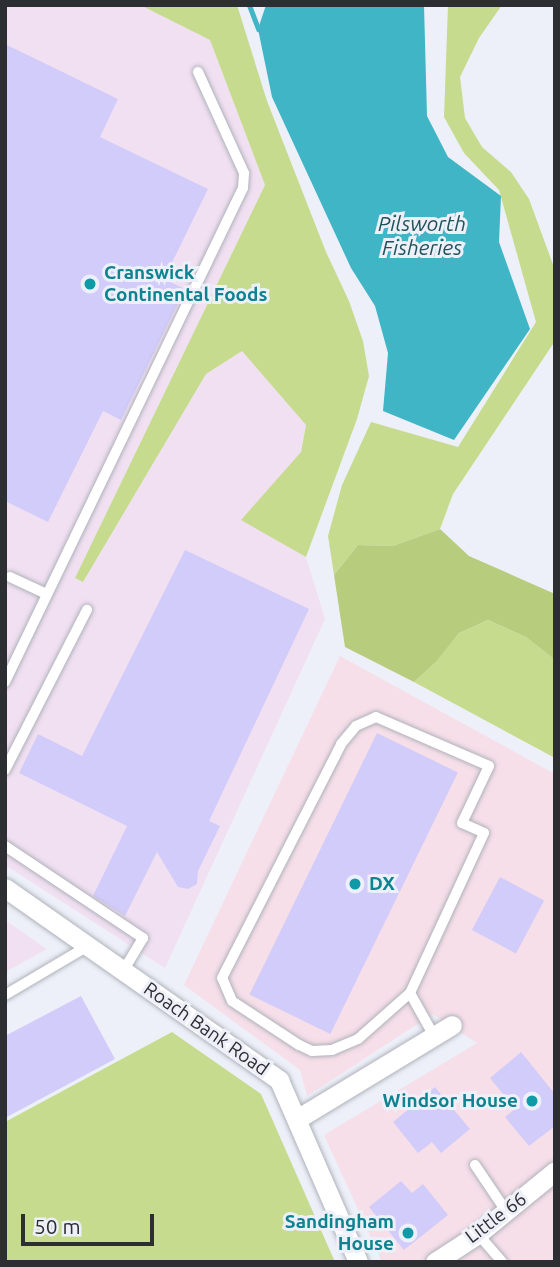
<!DOCTYPE html>
<html>
<head>
<meta charset="utf-8">
<style>
  body { margin:0 }
  #map { position:relative; width:560px; height:1267px; overflow:hidden; background:#edf0f8; font-family:Ubuntu,sans-serif }
  div>[style] { position:absolute }
  [style*='--x'] { left:calc(var(--x)*1px); top:calc(var(--y)*1px); width:calc(var(--w)*1px); rotate:calc(var(--a)*1deg) }
  .commercial>* { inset:0; background:#f7dfe9 }
  .industrial>* { inset:0; background:#f1e0f2 }
  .green>* { inset:0; background:#c6db8e }
  .forest>* { inset:0; background:#b7cc7d }
  .water>* { inset:0; background:#40b5c6 }
  .stream>* { height:5px; margin:-2.5px; padding:0 2.5px; transform-origin:2.5px; border-radius:2.5px; background:#40b5c6 }
  .building>* { inset:0; background:#d1ccf9; transform-origin:0 0 }
  .roads { filter:drop-shadow(0 0 2px #afb2ba) drop-shadow(0 0 2px #afb2ba) }
  .service>* { height:10px; margin:-5px; padding:0 5px; transform-origin:5px; border-radius:5px; background:#fff }
  .minor>* { height:19px; margin:-9.5px; padding:0 9.5px; transform-origin:9.5px; border-radius:9.5px; background:#fff }
  .dots>* { width:19px; height:19px; translate:-50% -50%; box-sizing:border-box; border:4px solid #edf0f8; border-radius:50% }
  span { translate:-50% -50%; white-space:nowrap; text-align:center; line-height:1.15; -webkit-text-stroke:6px #edf0f8; paint-order:stroke }
  .culture-label { font-size:19px; color:#0d838f; font-weight:700 }
  .left { translate:0 -50%; text-align:left }
  .right { translate:-100% -50%; text-align:right }
  .street-label { font-size:19px; color:#2d2e31 }
  .water-label { font-size:21px; color:#205259; font-style:italic }
  .frame { position:absolute; inset:0; border:7px solid #2d2e31; pointer-events:none }
  .scale { position:absolute; left:21px; top:1214px; width:133px; height:32px; box-sizing:border-box; border:4px solid #2d2e31; border-top:0; padding-left:9px; font-size:21px; line-height:24px; white-space:nowrap; color:#2d2e31; -webkit-text-stroke:5px #edf0f8; paint-order:stroke }
</style>
</head>
<body>
<div id="map">
  <div class="commercial">
    <i style="clip-path:polygon(340px 656px,555px 774px,555px 1262px,382px 1262px,324px 1135px,477px 1043px,433px 1014px,307px 1096px,300px 1070px,184px 985px)"></i>
  </div>
  <div class="industrial">
    <i style="clip-path:polygon(5px 5px,140px 5px,210px 40px,265px 185px,75px 578px,83px 582px,206px 374px,242px 351px,306px 425px,301px 452px,242px 520px,306px 557px,325px 619px,165px 968px,5px 865px)"></i>
    <i style="clip-path:polygon(5px 920px,47px 949px,5px 972px)"></i>
  </div>
  <div class="green">
    <i style="clip-path:polygon(140px 5px,237px 5px,267px 101px,326px 252px,349px 301px,363px 341px,369px 376px,357px 419px,306px 557px,241px 520px,301px 452px,306px 425px,242px 351px,206px 374px,83px 582px,75px 578px,265px 185px,210px 40px)"></i>
    <i style="clip-path:polygon(448px 5px,502px 5px,479px 38px,460px 77px,465px 118px,482px 147px,511px 172px,529px 199px,555px 270px,555px 341px,453px 494px,440px 529px,393px 546px,358px 545px,334px 575px,328px 536px,342px 485px,371px 422px,458px 447px,536px 322px,499px 190px,464px 153px,444px 117px)"></i>
    <i style="clip-path:polygon(488px 620px,526px 637px,555px 660px,555px 758px,414px 682px,437px 661px,459px 633px)"></i>
    <i style="clip-path:polygon(172px 1032px,261px 1094px,335px 1262px,5px 1262px,5px 1122px)"></i>
  </div>
  <div class="forest">
    <i style="clip-path:polygon(440px 529px,469px 556px,555px 594px,555px 660px,526px 637px,488px 620px,459px 633px,437px 661px,414px 682px,345px 647px,334px 575px,358px 545px,393px 546px)"></i>
  </div>
  <div class="water">
    <i style="clip-path:polygon(266px 5px,424px 5px,427px 116px,448px 157px,501px 196px,499px 242px,530px 329px,454px 440px,383px 411px,388px 353px,375px 306px,351px 268px,272px 97px,258px 29px)"></i>
  </div>
  <div class="stream">
    <i style="--x:249;--y:5;--w:26;--a:69"></i>
  </div>
  <div class="building">
    <i style="clip-path:polygon(5px 44px,118px 99px,100px 137px,208px 189px,164px 279px,185px 289px,121px 420px,103px 411px,48px 522px,5px 501px)"></i>
    <i style="clip-path:polygon(185px 550px,309px 609px,209px 821px,220px 826px,198px 871px,197px 884px,188px 889px,178px 887px,157px 852px,125px 916px,93px 896px,127px 826px,19px 773px,38px 734px,82px 756px)"></i>
    <i style="left:377px;top:733px;width:90px;height:291px;rotate:26deg"></i>
    <i style="left:500px;top:877px;width:50px;height:60px;rotate:28deg"></i>
    <i style="clip-path:polygon(81px 996px,115px 1059px,5px 1118px,5px 1036px)"></i>
    <i style="clip-path:polygon(521px 1052px,555px 1094px,555px 1126px,529px 1146px,505px 1117px,515px 1109px,490px 1078px)"></i>
    <i style="clip-path:polygon(435px 1087px,470px 1129px,441px 1153px,432px 1142px,418px 1153px,393px 1122px)"></i>
    <i style="clip-path:polygon(401px 1181px,412px 1193px,423px 1184px,448px 1215px,404px 1250px,369px 1207px)"></i>
  </div>
  <div class="roads">
    <div class="service">
      <i style="--x:10;--y:577;--w:40;--a:25"></i>
      <i style="--x:5;--y:682;--w:548;--a:-64.28"></i>
      <i style="--x:243;--y:188;--w:15;--a:-86"></i>
      <i style="--x:244;--y:173;--w:111;--a:-114.5"></i>
      <i style="--x:5;--y:770;--w:180;--a:-62.9"></i>
      <i style="--x:5;--y:846;--w:166;--a:33.7"></i>
      <i style="--x:143;--y:938;--w:39;--a:121"></i>
      <i style="--x:410;--y:993;--w:69;--a:138.5"></i>
      <i style="--x:358;--y:1039;--w:28;--a:157"></i>
      <i style="--x:332;--y:1050;--w:20;--a:177"></i>
      <i style="--x:312;--y:1051;--w:14;--a:-155"></i>
      <i style="--x:299;--y:1045;--w:80;--a:-146.7"></i>
      <i style="--x:232;--y:1001;--w:25;--a:-113"></i>
      <i style="--x:222;--y:978;--w:263;--a:-63"></i>
      <i style="--x:341;--y:744;--w:23;--a:-50"></i>
      <i style="--x:356;--y:726;--w:22;--a:-24"></i>
      <i style="--x:376;--y:717;--w:123;--a:23.4"></i>
      <i style="--x:489;--y:766;--w:63;--a:115.3"></i>
      <i style="--x:462;--y:823;--w:24;--a:24"></i>
      <i style="--x:484;--y:833;--w:176;--a:114.8"></i>
      <i style="--x:410;--y:993;--w:49;--a:60.8"></i>
      <i style="--x:5;--y:995;--w:96;--a:-30.6"></i>
      <i style="--x:475;--y:1165;--w:55;--a:56"></i>
      <i style="--x:478;--y:1234;--w:37;--a:49"></i>
    </div>
    <div class="minor">
      <i style="--x:5;--y:888;--w:335;--a:35"></i>
      <i style="--x:279;--y:1080;--w:198;--a:66.5"></i>
      <i style="--x:297;--y:1119;--w:181;--a:-31.2"></i>
      <i style="--x:435;--y:1262;--w:51;--a:-33.1"></i>
      <i style="--x:478;--y:1234;--w:99;--a:-39.3"></i>
    </div>
  </div>
  <div class="dots">
    <i style="left:90px;top:284px;background:#0f9aa8"></i>
    <i style="left:355px;top:884px;background:#0f9aa8"></i>
    <i style="left:532px;top:1101px;background:#0f9aa8"></i>
    <i style="left:408px;top:1233px;background:#0f9aa8"></i>
  </div>
  <div class="culture-label">
    <span class="left" style="left:104px;top:284px">Cranswick<br>Continental Foods</span>
    <span class="left" style="left:369px;top:884px">DX</span>
    <span class="right" style="left:518px;top:1101px">Windsor House</span>
    <span class="right" style="left:394px;top:1233px">Sandingham<br>House</span>
  </div>
  <div class="street-label">
    <span style="left:206px;top:1029px;rotate:35deg">Roach Bank Road</span>
    <span style="left:496px;top:1218px;rotate:-37deg">Little 66</span>
  </div>
  <div class="water-label">
    <span style="left:422px;top:235px">Pilsworth<br>Fisheries</span>
  </div>
  <div class="frame"></div>
  <div class="scale">50 m</div>
</div>
</body>
</html>
